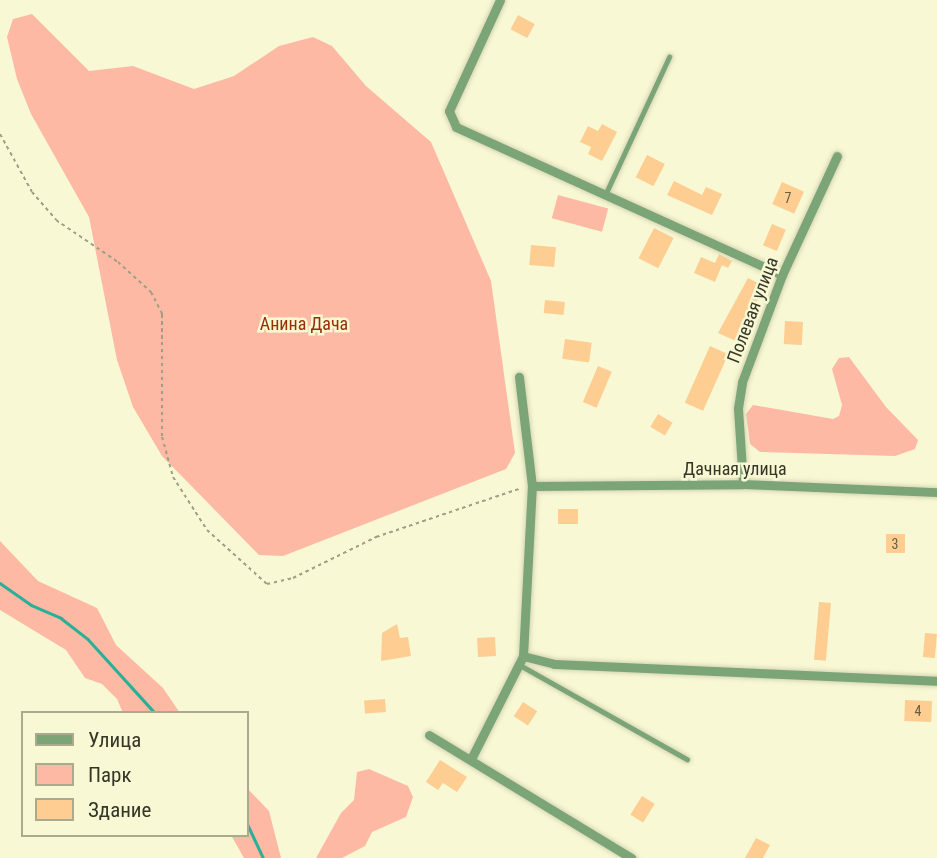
<!DOCTYPE html>
<html>
<head>
<meta charset="utf-8">
<style>
  body { margin:0 }
  #map { position:relative; width:937px; height:858px; overflow:hidden; background:#f8f8d4; font-family:"Roboto Condensed",sans-serif }
  div>[style] { position:absolute }
  [style*='--x'] { left:calc(var(--x)*1px); top:calc(var(--y)*1px); width:calc(var(--w)*1px); rotate:calc(var(--a)*1deg) }
  .green>* { inset:0; background:#fdb9a4; transform-origin:0 0 }
  .stream>* { height:2.5px; margin:-1.25px; padding:0 1.25px; transform-origin:1.25px; border-radius:1.25px; background:#29b096 }
  .building>* { inset:0; background:#fdcd91; transform-origin:0 0 }
  .path>* { height:2px; margin-top:-1px; transform-origin:0; background:repeating-linear-gradient(90deg,#9f9f85 0 3.5px,transparent 0 7px) }
  .roads { filter:drop-shadow(0 0 2px #d5d5b5) drop-shadow(0 0 2px #d5d5b5) }
  .lane>* { height:4.5px; margin:-2.25px; padding:0 2.25px; transform-origin:2.25px; border-radius:2.25px; background:#7ca577 }
  .street>* { height:9px; margin:-4.5px; padding:0 4.5px; transform-origin:4.5px; border-radius:4.5px; background:#7ca577 }
  span { translate:-50% -50%; white-space:nowrap; text-align:center; line-height:1.15; -webkit-text-stroke:5px #f8f8d4; paint-order:stroke }
  .number-label { font-size:14px; color:#685c42 }
  .number-label span { -webkit-text-stroke-width:0 }
  .street-label { font-size:18px; color:#363628 }
  .park-label { font-size:18px; color:#972e04 }
  .legend { position:absolute; left:21px; top:711px; width:228px; height:126px; box-sizing:border-box; background:#f8f8d4; border:2px solid #aaaa8f; margin:0; padding:9px 12px; list-style:none; font-size:21px; color:#363628 }
  .legend li { display:flex; align-items:center; gap:14px; height:35px }
  .legend b { width:35px; border:2px solid #aaaa8f }
</style>
</head>
<body>
<div id="map">
  <div class="green">
    <i style="clip-path:polygon(32px 14px,89px 71px,133px 66px,194px 89px,234px 76px,279px 46px,313px 37px,332px 46px,366px 86px,431px 142px,491px 281px,515px 453px,506px 469px,283px 556px,259px 555px,162px 456px,133px 407px,117px 360px,89px 217px,31px 114px,17px 79px,7px 37px,13px 19px)"></i>
    <i style="left:558px;top:195px;width:52px;height:24px;rotate:15deg"></i>
    <i style="clip-path:polygon(849px 357px,886px 407px,918px 440px,915px 449px,895px 456px,760px 452px,750px 444px,746px 414px,753px 405px,833px 419px,839px 416px,842px 405px,832px 369px,839px 358px)"></i>
    <i style="clip-path:polygon(0 541px,38px 581px,97px 608px,116px 645px,163px 688px,180px 713px,123px 713px,117px 699px,102px 684px,85px 678px,66px 650px,0 610px)"></i>
    <i style="clip-path:polygon(369px 769px,408px 786px,413px 797px,406px 817px,372px 832px,365px 846px,342px 858px,316px 858px,341px 813px,354px 800px,357px 772px)"></i>
    <i style="clip-path:polygon(247px 788px,269px 811px,281px 858px,244px 858px,231px 835px,247px 835px)"></i>
  </div>
  <div class="stream">
    <i style="--x:0;--y:583;--w:38;--a:35"></i>
    <i style="--x:31;--y:605;--w:33;--a:23"></i>
    <i style="--x:61;--y:618;--w:34;--a:38"></i>
    <i style="--x:88;--y:639;--w:100;--a:47.8"></i>
    <i style="--x:247;--y:823;--w:38;--a:65"></i>
  </div>
  <div class="building">
    <i style="left:518px;top:15px;width:19px;height:16px;rotate:28deg"></i>
    <i style="clip-path:polygon(602px 124px,617px 132px,602px 161px,588px 154px,591px 147px,580px 142px,588px 126px,598px 131px)"></i>
    <i style="left:647px;top:155px;width:20px;height:25px;rotate:27deg"></i>
    <i style="clip-path:polygon(674px 181px,702px 195px,706px 187px,722px 194px,712px 215px,667px 195px)"></i>
    <i style="left:782px;top:182px;width:24px;height:24px;rotate:24deg"></i>
    <i style="left:772px;top:224px;width:15px;height:23px;rotate:23deg"></i>
    <i style="left:654px;top:228px;width:22px;height:34px;rotate:27deg"></i>
    <i style="left:531px;top:245px;width:25px;height:20px;rotate:5deg"></i>
    <i style="clip-path:polygon(719px 254px,732px 261px,728px 268px,722px 265px,715px 282px,694px 273px,701px 257px,715px 263px)"></i>
    <i style="clip-path:polygon(748px 278px,764px 286px,738px 342px,718px 333px)"></i>
    <i style="left:545px;top:300px;width:20px;height:13px;rotate:6deg"></i>
    <i style="left:785px;top:321px;width:18px;height:23px;rotate:3deg"></i>
    <i style="left:565px;top:339px;width:27px;height:20px;rotate:8deg"></i>
    <i style="left:710px;top:346px;width:20px;height:62px;rotate:24deg"></i>
    <i style="left:598px;top:366px;width:15px;height:39px;rotate:23deg"></i>
    <i style="left:658px;top:414px;width:17px;height:15px;rotate:31deg"></i>
    <i style="left:558px;top:509px;width:20px;height:15px"></i>
    <i style="left:886px;top:534px;width:19px;height:19px"></i>
    <i style="left:819px;top:602px;width:12px;height:58px;rotate:5deg"></i>
    <i style="clip-path:polygon(397px 624px,400px 638px,408px 637px,411px 656px,381px 661px,382px 633px)"></i>
    <i style="left:925px;top:633px;width:12px;height:24px;rotate:5deg"></i>
    <i style="left:495px;top:637px;width:19px;height:18px;rotate:87deg"></i>
    <i style="left:385px;top:699px;width:13px;height:21px;rotate:86deg"></i>
    <i style="left:905px;top:700px;width:27px;height:21px;rotate:2deg"></i>
    <i style="left:523px;top:702px;width:17px;height:17px;rotate:33deg"></i>
    <i style="clip-path:polygon(440px 760px,467px 777px,457px 792px,443px 783px,438px 790px,426px 782px)"></i>
    <i style="left:642px;top:796px;width:15px;height:22px;rotate:32deg"></i>
    <i style="clip-path:polygon(756px 838px,770px 845px,763px 858px,745px 858px)"></i>
  </div>
  <div class="path">
    <i style="--x:0;--y:134;--w:66;--a:61.1"></i>
    <i style="--x:32;--y:192;--w:37;--a:49"></i>
    <i style="--x:56;--y:220;--w:75;--a:34.1"></i>
    <i style="--x:118;--y:262;--w:45;--a:42.3"></i>
    <i style="--x:151;--y:292;--w:25;--a:63"></i>
    <i style="--x:162;--y:314;--w:123;--a:90"></i>
    <i style="--x:162;--y:437;--w:41;--a:74.6"></i>
    <i style="--x:173;--y:477;--w:63;--a:57.3"></i>
    <i style="--x:207;--y:530;--w:81;--a:42"></i>
    <i style="--x:267;--y:584;--w:27;--a:-13"></i>
    <i style="--x:293;--y:578;--w:93;--a:-26.3"></i>
    <i style="--x:376;--y:537;--w:154;--a:-18.6"></i>
  </div>
  <div class="roads">
    <div class="lane">
      <i style="--x:606;--y:193;--w:150;--a:-65.1"></i>
      <i style="--x:520;--y:665;--w:192;--a:29.4"></i>
    </div>
    <div class="street">
      <i style="--x:500;--y:0;--w:122;--a:114.7"></i>
      <i style="--x:449;--y:111;--w:17;--a:66"></i>
      <i style="--x:456;--y:127;--w:358;--a:24.4"></i>
      <i style="--x:743;--y:484;--w:76;--a:-93.8"></i>
      <i style="--x:738;--y:408;--w:26;--a:-81"></i>
      <i style="--x:742;--y:382;--w:114;--a:-69.5"></i>
      <i style="--x:782;--y:275;--w:131;--a:-65.2"></i>
      <i style="--x:532;--y:486;--w:211;--a:-0.5"></i>
      <i style="--x:743;--y:484;--w:194;--a:2.4"></i>
      <i style="--x:523;--y:656;--w:32;--a:14"></i>
      <i style="--x:554;--y:664;--w:383;--a:2.5"></i>
      <i style="--x:429;--y:735;--w:237;--a:31.3"></i>
      <i style="--x:471;--y:759;--w:115;--a:-63.2"></i>
      <i style="--x:523;--y:656;--w:170;--a:-87"></i>
      <i style="--x:532;--y:486;--w:110;--a:-96.8"></i>
    </div>
  </div>
  <div class="number-label">
    <span style="left:788px;top:198px">7</span>
    <span style="left:895px;top:544px">3</span>
    <span style="left:918px;top:711px">4</span>
  </div>
  <div class="street-label">
    <span style="left:753px;top:310px;rotate:-69deg">Полевая улица</span>
    <span style="left:735px;top:469px">Дачная улица</span>
  </div>
  <div class="park-label">
    <span style="left:304px;top:324px">Анина Дача</span>
  </div>
  <ul class="legend">
  <li><b style="height:9px;background:#7ca577"></b>Улица</li>
  <li><b style="height:19px;background:#fdb9a4"></b>Парк</li>
  <li><b style="height:19px;background:#fdcd91"></b>Здание</li>
  </ul>
</div>
</body>
</html>
